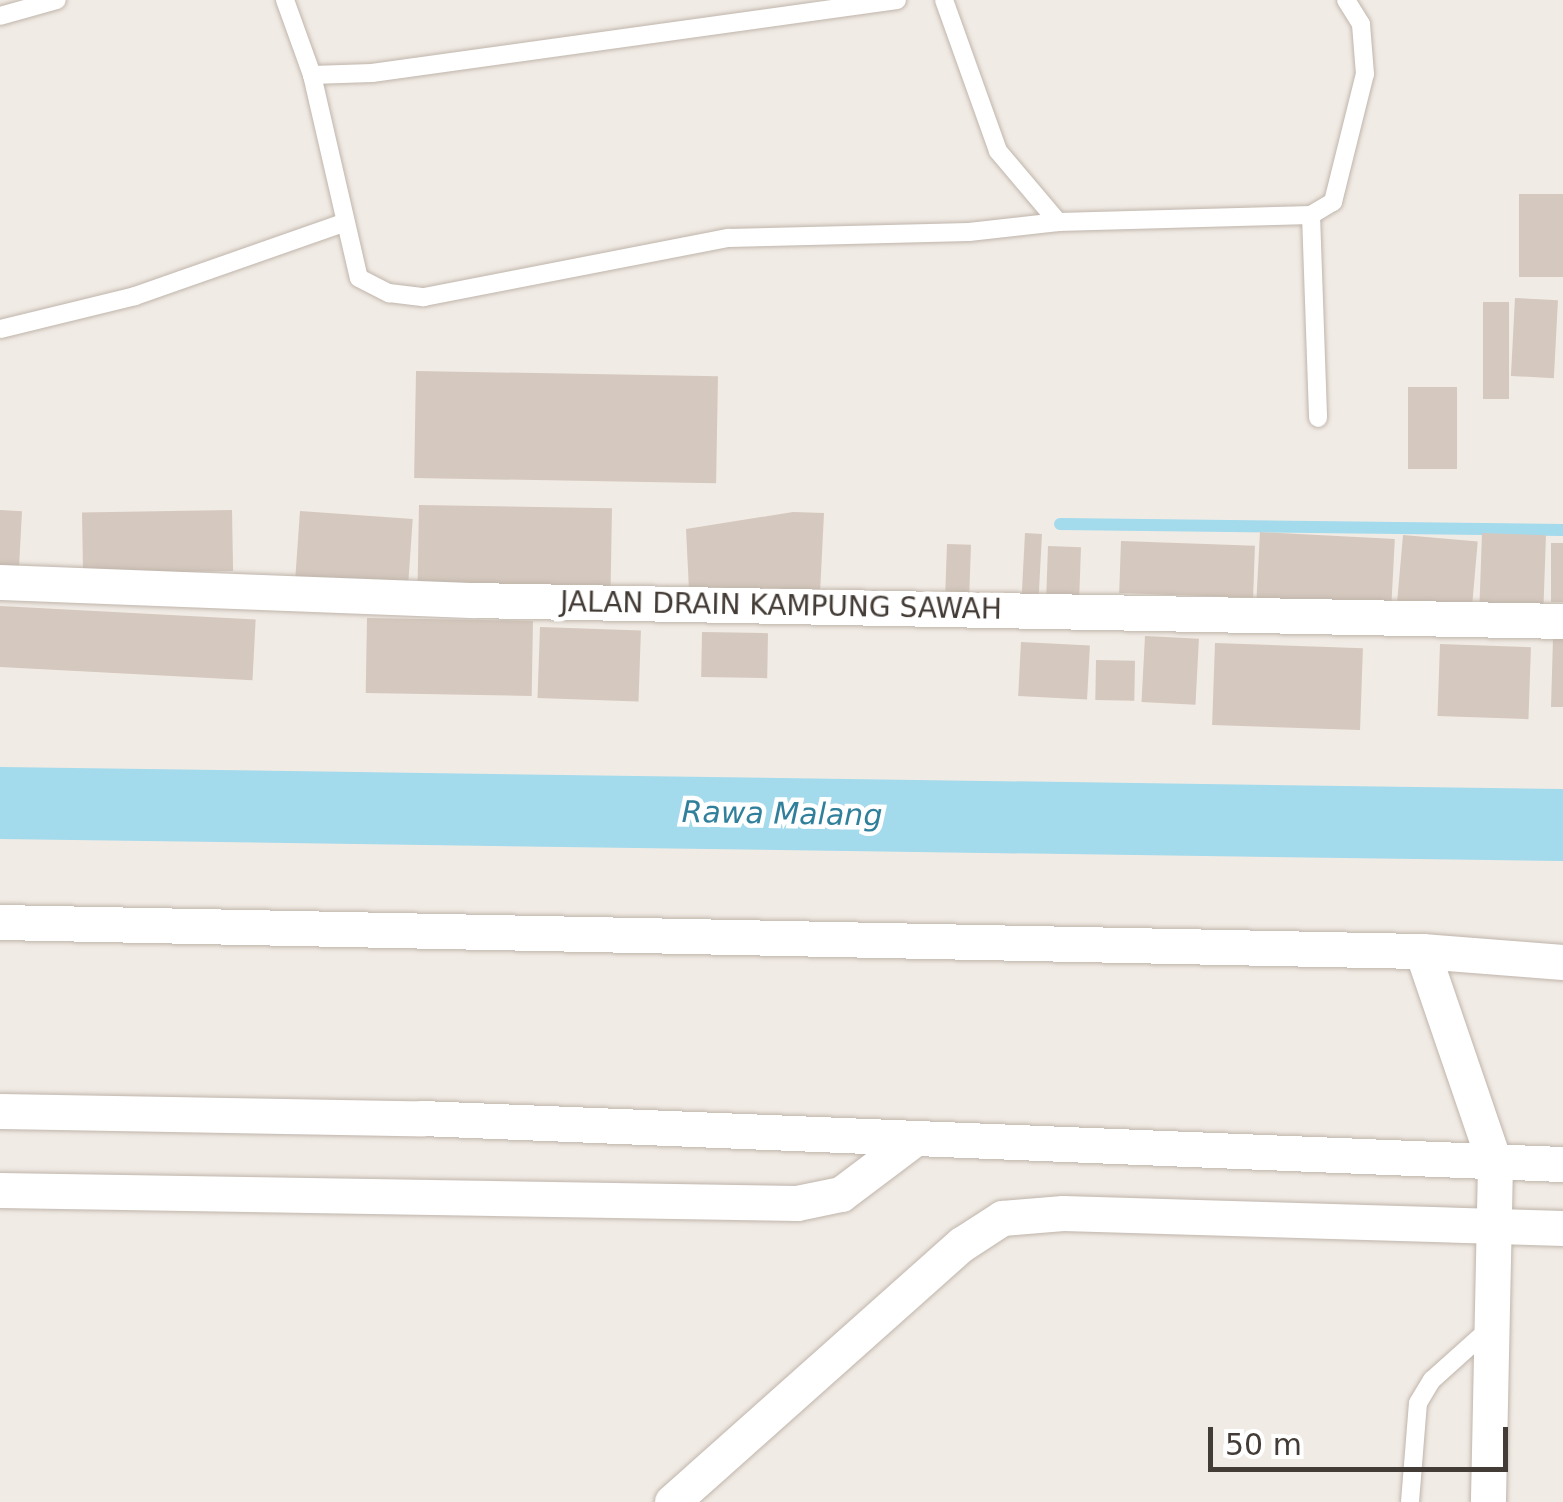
<!DOCTYPE html>
<html>
<head>
<meta charset="utf-8">
<style>
  body { margin:0 }
  #map { position:relative; width:1563px; height:1502px; overflow:hidden; background:#f1ebe5; font-family:"DejaVu Sans",sans-serif }
  div>[style] { position:absolute }
  [style*='--x'] { left:calc(var(--x)*1px); top:calc(var(--y)*1px); width:calc(var(--w)*1px); rotate:calc(var(--a)*1deg) }
  .stream>* { height:12px; margin:-6px; padding:0 6px; transform-origin:6px; border-radius:6px; background:#a3daec }
  .river>* { height:72px; margin:-36px; padding:0 36px; transform-origin:36px; border-radius:36px; background:#a3daec }
  .building>* { inset:0; background:#d5c8be; transform-origin:0 0 }
  .roads { filter:drop-shadow(0 0 2px #bfb5ab) drop-shadow(0 0 2px #bfb5ab) }
  .service>* { height:18px; margin:-9px; padding:0 9px; transform-origin:9px; border-radius:9px; background:#fff }
  .minor>* { height:35px; margin:-17.5px; padding:0 17.5px; transform-origin:17.5px; border-radius:17.5px; background:#fff }
  span { translate:-50% -50%; white-space:nowrap; text-align:center; line-height:1.15; -webkit-text-stroke:9px #fff; paint-order:stroke }
  .street-label { font-size:28px; color:#433b35 }
  .water-label { font-size:30px; color:#307f9b; font-style:italic }
  .scale { position:absolute; left:1208px; top:1427px; width:300px; height:45px; box-sizing:border-box; border:5px solid #433b35; border-top:0; padding-left:12px; font-size:30px; line-height:35px; white-space:nowrap; color:#433b35; -webkit-text-stroke:8px #fff; paint-order:stroke }
</style>
</head>
<body>
<div id="map">
  <div class="stream">
    <i style="--x:1060;--y:524;--w:503;--a:0.68"></i>
  </div>
  <div class="river">
    <i style="--x:0;--y:803;--w:1563;--a:0.81"></i>
  </div>
  <div class="building">
    <i style="left:1519px;top:194px;width:44px;height:83px"></i>
    <i style="left:1515px;top:298px;width:43px;height:78px;rotate:3deg"></i>
    <i style="left:1483px;top:302px;width:26px;height:97px"></i>
    <i style="left:416px;top:371px;width:302px;height:107px;rotate:1deg"></i>
    <i style="left:1408px;top:387px;width:49px;height:82px"></i>
    <i style="left:419px;top:505px;width:193px;height:90px;rotate:1deg"></i>
    <i style="left:0;top:510px;width:22px;height:62px;rotate:3deg"></i>
    <i style="left:232px;top:510px;width:61px;height:150px;rotate:89deg"></i>
    <i style="left:300px;top:511px;width:113px;height:69px;rotate:4deg"></i>
    <i style="clip-path:polygon(793px 512px,824px 513px,820px 593px,689px 590px,686px 529px)"></i>
    <i style="left:1260px;top:532px;width:135px;height:68px;rotate:3deg"></i>
    <i style="left:1025px;top:533px;width:17px;height:69px;rotate:3deg"></i>
    <i style="left:1482px;top:533px;width:64px;height:74px;rotate:2deg"></i>
    <i style="left:1403px;top:535px;width:75px;height:70px;rotate:5deg"></i>
    <i style="left:1121px;top:541px;width:134px;height:52px;rotate:2deg"></i>
    <i style="left:1551px;top:543px;width:12px;height:59px"></i>
    <i style="left:947px;top:544px;width:24px;height:54px;rotate:2deg"></i>
    <i style="left:1048px;top:546px;width:33px;height:58px;rotate:2deg"></i>
    <i style="left:0;top:606px;width:256px;height:61px;rotate:3deg"></i>
    <i style="left:367px;top:618px;width:166px;height:75px;rotate:1deg"></i>
    <i style="left:540px;top:627px;width:101px;height:71px;rotate:2deg"></i>
    <i style="left:702px;top:632px;width:66px;height:45px;rotate:1deg"></i>
    <i style="left:1145px;top:636px;width:54px;height:66px;rotate:3deg"></i>
    <i style="clip-path:polygon(1553px 639px,1563px 639px,1563px 707px,1551px 707px)"></i>
    <i style="left:1021px;top:642px;width:69px;height:54px;rotate:3deg"></i>
    <i style="left:1215px;top:643px;width:148px;height:82px;rotate:2deg"></i>
    <i style="left:1440px;top:644px;width:91px;height:72px;rotate:2deg"></i>
    <i style="left:1096px;top:660px;width:39px;height:40px;rotate:1deg"></i>
  </div>
  <div class="roads">
    <div class="service">
      <i style="--x:285;--y:0;--w:80;--a:70.2"></i>
      <i style="--x:312;--y:75;--w:60;--a:-1.9"></i>
      <i style="--x:372;--y:73;--w:530;--a:-7.92"></i>
      <i style="--x:944;--y:0;--w:160;--a:70.3"></i>
      <i style="--x:998;--y:151;--w:93;--a:49.8"></i>
      <i style="--x:1058;--y:222;--w:253;--a:-1.6"></i>
      <i style="--x:1311;--y:215;--w:26;--a:-31"></i>
      <i style="--x:1333;--y:202;--w:132;--a:-76"></i>
      <i style="--x:1365;--y:74;--w:50;--a:-94.6"></i>
      <i style="--x:1361;--y:24;--w:28;--a:-122"></i>
      <i style="--x:0;--y:16;--w:59;--a:-15.7"></i>
      <i style="--x:312;--y:75;--w:208;--a:77"></i>
      <i style="--x:359;--y:278;--w:34;--a:27"></i>
      <i style="--x:389;--y:293;--w:35;--a:7"></i>
      <i style="--x:424;--y:297;--w:310;--a:-11"></i>
      <i style="--x:728;--y:238;--w:241;--a:-1.4"></i>
      <i style="--x:969;--y:232;--w:90;--a:-6.4"></i>
      <i style="--x:1311;--y:215;--w:203;--a:88"></i>
      <i style="--x:0;--y:329;--w:139;--a:-13.7"></i>
      <i style="--x:135;--y:296;--w:220;--a:-19.3"></i>
      <i style="--x:1410;--y:1502;--w:99;--a:-85.4"></i>
      <i style="--x:1418;--y:1403;--w:27;--a:-59"></i>
      <i style="--x:1432;--y:1380;--w:78;--a:-41.9"></i>
    </div>
    <div class="minor">
      <i style="--x:0;--y:582;--w:472;--a:2.2"></i>
      <i style="--x:472;--y:600;--w:1091;--a:1.1"></i>
      <i style="--x:0;--y:922;--w:1422;--a:1.17"></i>
      <i style="--x:1422;--y:951;--w:141;--a:4.5"></i>
      <i style="--x:1422;--y:951;--w:225;--a:71.1"></i>
      <i style="--x:1495;--y:1164;--w:338;--a:91.2"></i>
      <i style="--x:0;--y:1111;--w:421;--a:1"></i>
      <i style="--x:421;--y:1118;--w:1143;--a:2.31"></i>
      <i style="--x:0;--y:1190;--w:797;--a:0.93"></i>
      <i style="--x:797;--y:1203;--w:45;--a:-11.6"></i>
      <i style="--x:841;--y:1194;--w:91;--a:-37"></i>
      <i style="--x:672;--y:1502;--w:388;--a:-41.7"></i>
      <i style="--x:962;--y:1244;--w:48;--a:-33"></i>
      <i style="--x:1002;--y:1218;--w:61;--a:-4.7"></i>
      <i style="--x:1063;--y:1213;--w:500;--a:1.72"></i>
    </div>
  </div>
  <div class="street-label">
    <span style="left:781px;top:606px;rotate:1deg">JALAN DRAIN KAMPUNG SAWAH</span>
  </div>
  <div class="water-label">
    <span style="left:782px;top:814px;rotate:1deg">Rawa Malang</span>
  </div>
  <div class="scale">50 m</div>
</div>
</body>
</html>
